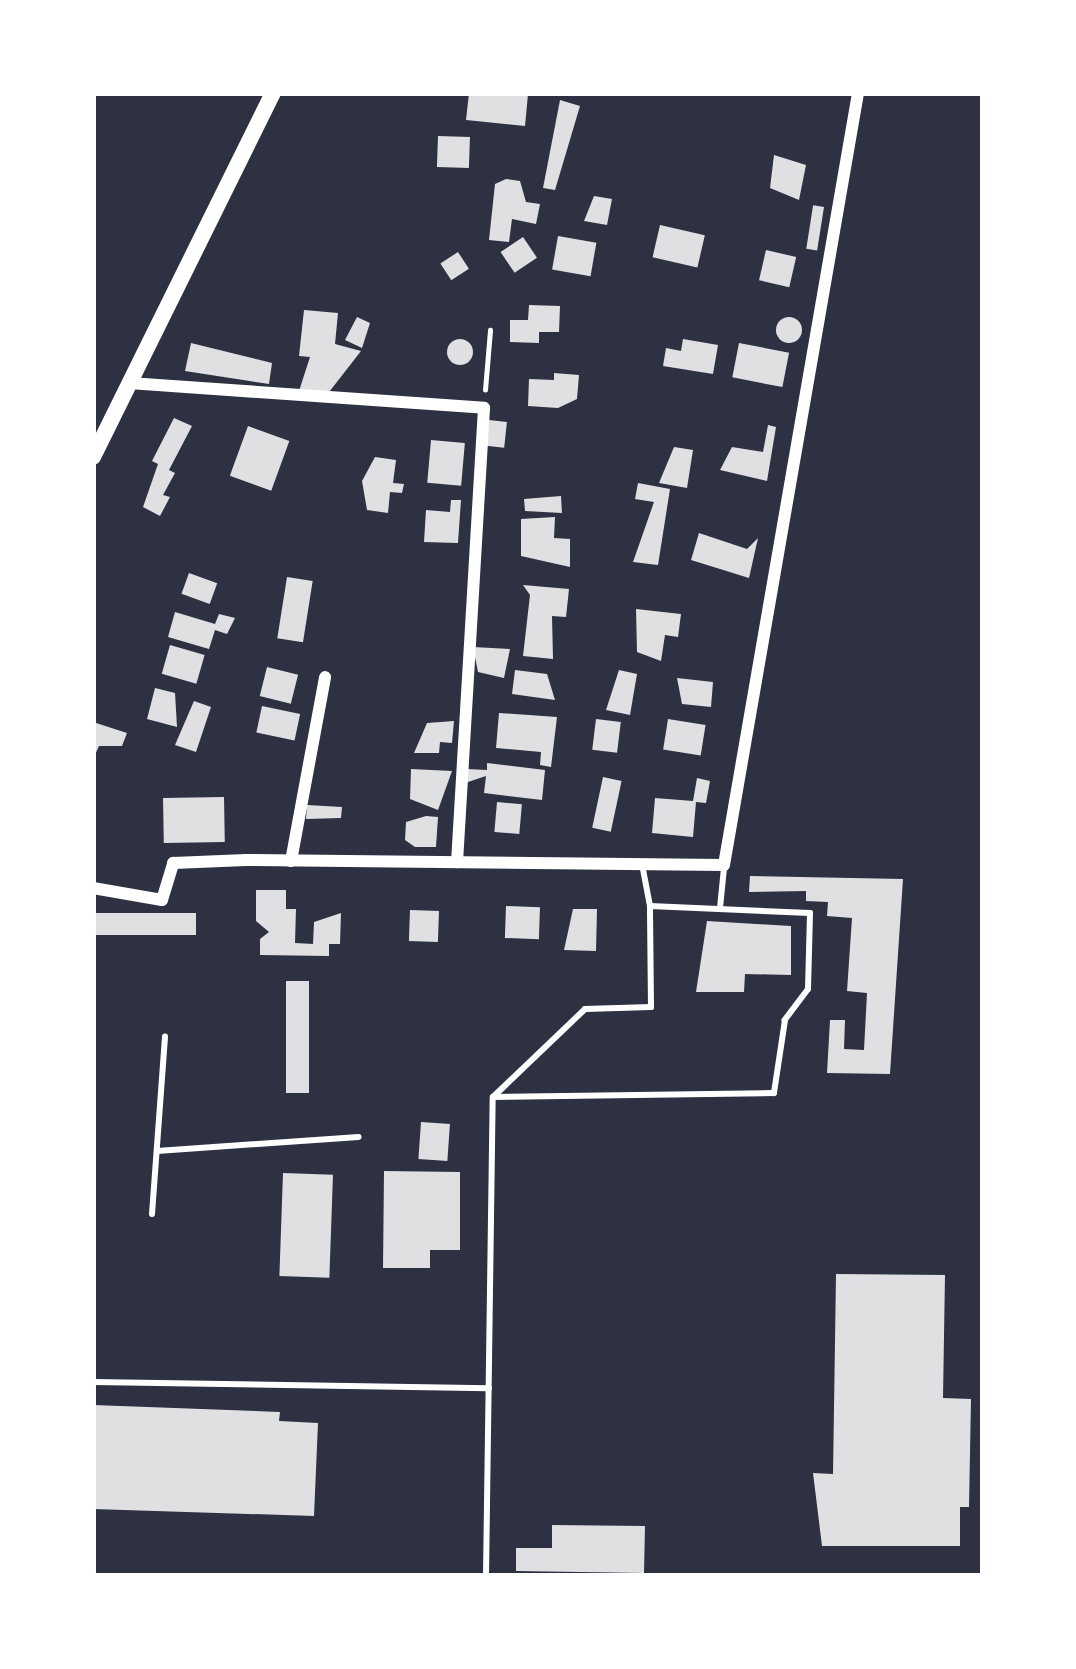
<!DOCTYPE html>
<html>
<head>
<meta charset="utf-8">
<style>
  body { margin:0 }
  #map { position:relative; width:1076px; height:1669px; overflow:hidden; background:#2d3142; font-family:Roboto,sans-serif }
  div>[style] { position:absolute }
  [style*='--x'] { left:calc(var(--x)*1px); top:calc(var(--y)*1px); width:calc(var(--w)*1px); rotate:calc(var(--a)*1deg) }
  .building>* { inset:0; background:#e0e0e3; transform-origin:0 0 }
  .round { border-radius:50% }
  .path>* { height:4.5px; margin:-2.25px; padding:0 2.25px; transform-origin:2.25px; border-radius:2.25px; background:#fff }
  .service>* { height:6px; margin:-3px; padding:0 3px; transform-origin:3px; border-radius:3px; background:#fff }
  .minor>* { height:12px; margin:-6px; padding:0 6px; transform-origin:6px; border-radius:6px; background:#fff }
  .tertiary>* { height:16px; margin:-8px; padding:0 8px; transform-origin:8px; border-radius:8px; background:#fff }
  span { translate:-50% -50%; white-space:nowrap; text-align:center; line-height:1.15; -webkit-text-stroke:10px #fff; paint-order:stroke }
  .frame { position:absolute; inset:0; border:96px solid #fff; pointer-events:none }
</style>
</head>
<body>
<div id="map">
  <div class="building">
    <i style="clip-path:polygon(469px 93px,528px 94px,525px 126px,466px 120px)"></i>
    <i style="clip-path:polygon(560px 100px,580px 106px,555px 190px,543px 188px)"></i>
    <i style="left:438px;top:136px;width:32px;height:31px;rotate:2deg"></i>
    <i style="clip-path:polygon(774px 155px,806px 165px,799px 200px,770px 188px)"></i>
    <i style="clip-path:polygon(506px 179px,520px 181px,526px 202px,540px 204px,536px 224px,512px 219px,509px 242px,489px 240px,495px 184px)"></i>
    <i style="clip-path:polygon(594px 196px,612px 199px,607px 225px,584px 221px)"></i>
    <i style="left:824px;top:207px;width:44px;height:11px;rotate:99deg"></i>
    <i style="left:660px;top:225px;width:46px;height:33px;rotate:13deg"></i>
    <i style="left:558px;top:236px;width:39px;height:34px;rotate:10deg"></i>
    <i style="left:523px;top:237px;width:25px;height:27px;rotate:56deg"></i>
    <i style="left:766px;top:250px;width:31px;height:31px;rotate:13deg"></i>
    <i style="left:458px;top:252px;width:20px;height:21px;rotate:57deg"></i>
    <i style="clip-path:polygon(529px 305px,560px 306px,559px 332px,539px 332px,539px 343px,510px 342px,510px 320px,528px 320px)"></i>
    <i style="clip-path:polygon(304px 310px,338px 313px,335px 344px,361px 351px,326px 396px,299px 391px,310px 357px,299px 356px)"></i>
    <i style="clip-path:polygon(357px 317px,370px 323px,362px 348px,345px 340px)"></i>
    <i class="round" style="left:776px;top:317px;width:26px;height:26px"></i>
    <i style="clip-path:polygon(683px 339px,718px 345px,713px 374px,663px 366px,666px 348px,681px 351px)"></i>
    <i class="round" style="left:447px;top:339px;width:26px;height:26px"></i>
    <i style="clip-path:polygon(191px 343px,272px 363px,269px 384px,185px 371px)"></i>
    <i style="left:739px;top:343px;width:51px;height:35px;rotate:11deg"></i>
    <i style="clip-path:polygon(554px 373px,579px 375px,577px 399px,558px 408px,528px 406px,529px 379px,554px 380px)"></i>
    <i style="clip-path:polygon(174px 418px,192px 426px,169px 470px,175px 473px,163px 495px,170px 497px,160px 516px,143px 507px,158px 464px,152px 461px)"></i>
    <i style="left:489px;top:420px;width:18px;height:26px;rotate:6deg"></i>
    <i style="clip-path:polygon(768px 425px,776px 427px,767px 481px,720px 470px,732px 447px,763px 452px)"></i>
    <i style="left:248px;top:426px;width:44px;height:53px;rotate:20deg"></i>
    <i style="left:431px;top:440px;width:34px;height:43px;rotate:5deg"></i>
    <i style="clip-path:polygon(674px 447px,693px 450px,687px 488px,659px 483px)"></i>
    <i style="clip-path:polygon(375px 457px,396px 460px,393px 483px,404px 484px,402px 493px,390px 492px,388px 513px,367px 510px,362px 481px)"></i>
    <i style="clip-path:polygon(638px 483px,670px 489px,658px 565px,633px 562px,654px 502px,635px 499px)"></i>
    <i style="clip-path:polygon(561px 496px,562px 513px,525px 511px,524px 499px)"></i>
    <i style="clip-path:polygon(451px 500px,461px 500px,458px 543px,424px 542px,426px 510px,450px 512px)"></i>
    <i style="clip-path:polygon(555px 517px,554px 538px,570px 539px,570px 567px,521px 556px,521px 519px)"></i>
    <i style="clip-path:polygon(699px 533px,747px 549px,758px 538px,749px 578px,691px 560px)"></i>
    <i style="left:189px;top:573px;width:30px;height:22px;rotate:20deg"></i>
    <i style="left:287px;top:577px;width:26px;height:62px;rotate:9deg"></i>
    <i style="clip-path:polygon(523px 585px,569px 589px,566px 617px,552px 616px,553px 659px,523px 656px,530px 595px)"></i>
    <i style="clip-path:polygon(636px 609px,681px 614px,678px 637px,665px 635px,661px 661px,637px 652px)"></i>
    <i style="clip-path:polygon(175px 612px,215px 624px,219px 614px,235px 618px,227px 634px,215px 630px,209px 649px,168px 637px)"></i>
    <i style="left:170px;top:645px;width:36px;height:30px;rotate:16deg"></i>
    <i style="clip-path:polygon(473px 647px,510px 649px,504px 678px,478px 672px)"></i>
    <i style="left:267px;top:667px;width:32px;height:30px;rotate:14deg"></i>
    <i style="clip-path:polygon(515px 670px,547px 674px,555px 700px,512px 694px)"></i>
    <i style="clip-path:polygon(619px 670px,637px 674px,630px 715px,606px 710px)"></i>
    <i style="clip-path:polygon(677px 678px,713px 682px,711px 707px,682px 704px)"></i>
    <i style="clip-path:polygon(155px 688px,175px 693px,177px 727px,147px 719px)"></i>
    <i style="clip-path:polygon(194px 701px,211px 707px,196px 752px,175px 745px)"></i>
    <i style="left:262px;top:706px;width:39px;height:27px;rotate:12deg"></i>
    <i style="clip-path:polygon(499px 713px,557px 717px,551px 767px,540px 765px,541px 752px,496px 748px)"></i>
    <i style="left:596px;top:719px;width:25px;height:31px;rotate:7deg"></i>
    <i style="left:668px;top:719px;width:38px;height:31px;rotate:9deg"></i>
    <i style="clip-path:polygon(454px 721px,452px 743px,440px 742px,439px 753px,414px 753px,427px 723px)"></i>
    <i style="clip-path:polygon(93px 722px,127px 733px,122px 746px,99px 746px,93px 759px)"></i>
    <i style="clip-path:polygon(487px 763px,545px 770px,542px 800px,484px 793px,486px 776px,465px 783px,466px 769px,487px 770px)"></i>
    <i style="clip-path:polygon(411px 769px,452px 771px,438px 810px,410px 799px)"></i>
    <i style="left:603px;top:777px;width:19px;height:52px;rotate:12deg"></i>
    <i style="clip-path:polygon(697px 778px,710px 781px,706px 803px,696px 802px,693px 837px,652px 833px,655px 798px,693px 801px)"></i>
    <i style="left:224px;top:797px;width:45px;height:61px;rotate:89deg"></i>
    <i style="left:497px;top:802px;width:25px;height:30px;rotate:5deg"></i>
    <i style="clip-path:polygon(307px 805px,342px 807px,341px 818px,306px 819px)"></i>
    <i style="clip-path:polygon(426px 816px,438px 817px,436px 847px,415px 847px,405px 840px,406px 822px)"></i>
    <i style="clip-path:polygon(750px 876px,903px 879px,890px 1074px,827px 1073px,830px 1020px,845px 1020px,844px 1049px,864px 1050px,867px 993px,847px 991px,852px 918px,827px 916px,828px 902px,806px 901px,806px 891px,749px 892px)"></i>
    <i style="clip-path:polygon(256px 890px,286px 890px,286px 909px,296px 909px,295px 943px,313px 944px,314px 922px,341px 913px,340px 944px,329px 944px,329px 956px,260px 955px,260px 939px,269px 932px,256px 921px)"></i>
    <i style="left:506px;top:906px;width:34px;height:32px;rotate:2deg"></i>
    <i style="clip-path:polygon(573px 909px,597px 909px,596px 951px,564px 950px)"></i>
    <i style="left:410px;top:910px;width:29px;height:31px;rotate:2deg"></i>
    <i style="left:93px;top:913px;width:103px;height:22px"></i>
    <i style="clip-path:polygon(707px 921px,791px 926px,791px 975px,745px 974px,744px 992px,696px 992px)"></i>
    <i style="left:286px;top:981px;width:23px;height:112px"></i>
    <i style="left:421px;top:1122px;width:29px;height:37px;rotate:4deg"></i>
    <i style="clip-path:polygon(384px 1171px,460px 1172px,460px 1250px,430px 1250px,430px 1268px,383px 1268px)"></i>
    <i style="left:283px;top:1173px;width:50px;height:103px;rotate:2deg"></i>
    <i style="clip-path:polygon(836px 1274px,945px 1275px,943px 1398px,971px 1399px,969px 1507px,960px 1507px,960px 1546px,822px 1546px,813px 1473px,833px 1474px)"></i>
    <i style="clip-path:polygon(93px 1405px,280px 1412px,279px 1421px,318px 1423px,314px 1516px,93px 1509px)"></i>
    <i style="clip-path:polygon(552px 1525px,645px 1526px,644px 1573px,516px 1571px,516px 1548px,552px 1548px)"></i>
  </div>
  <div class="path">
    <i style="--x:485;--y:390;--w:60;--a:-85.2"></i>
  </div>
  <div class="service">
    <i style="--x:642;--y:864;--w:43;--a:79.2"></i>
    <i style="--x:720;--y:908;--w:40;--a:-84.3"></i>
    <i style="--x:157;--y:1151;--w:202;--a:-4"></i>
    <i style="--x:152;--y:1214;--w:178;--a:-85.8"></i>
    <i style="--x:93;--y:1382;--w:396;--a:0.9"></i>
    <i style="--x:486;--y:1576;--w:479;--a:-89.2"></i>
    <i style="--x:493;--y:1097;--w:127;--a:-43.7"></i>
    <i style="--x:585;--y:1009;--w:66;--a:-1.7"></i>
    <i style="--x:651;--y:1007;--w:101;--a:-90.6"></i>
    <i style="--x:650;--y:906;--w:160;--a:2.5"></i>
    <i style="--x:810;--y:913;--w:76;--a:91.5"></i>
    <i style="--x:808;--y:989;--w:39;--a:127"></i>
    <i style="--x:785;--y:1020;--w:74;--a:98.6"></i>
    <i style="--x:774;--y:1093;--w:281;--a:179.2"></i>
  </div>
  <div class="minor">
    <i style="--x:129;--y:383;--w:356;--a:4"></i>
    <i style="--x:484;--y:408;--w:455;--a:93.4"></i>
    <i style="--x:291;--y:861;--w:187;--a:-79.5"></i>
    <i style="--x:93;--y:888;--w:70;--a:9.9"></i>
    <i style="--x:162;--y:900;--w:39;--a:-73"></i>
    <i style="--x:173;--y:863;--w:73;--a:-2.4"></i>
    <i style="--x:246;--y:860;--w:478;--a:0.6"></i>
    <i style="--x:724;--y:865;--w:784;--a:-80.15"></i>
  </div>
  <div class="tertiary">
    <i style="--x:93;--y:457;--w:406;--a:-63.7"></i>
  </div>
  <div class="frame"></div>
</div>
</body>
</html>
